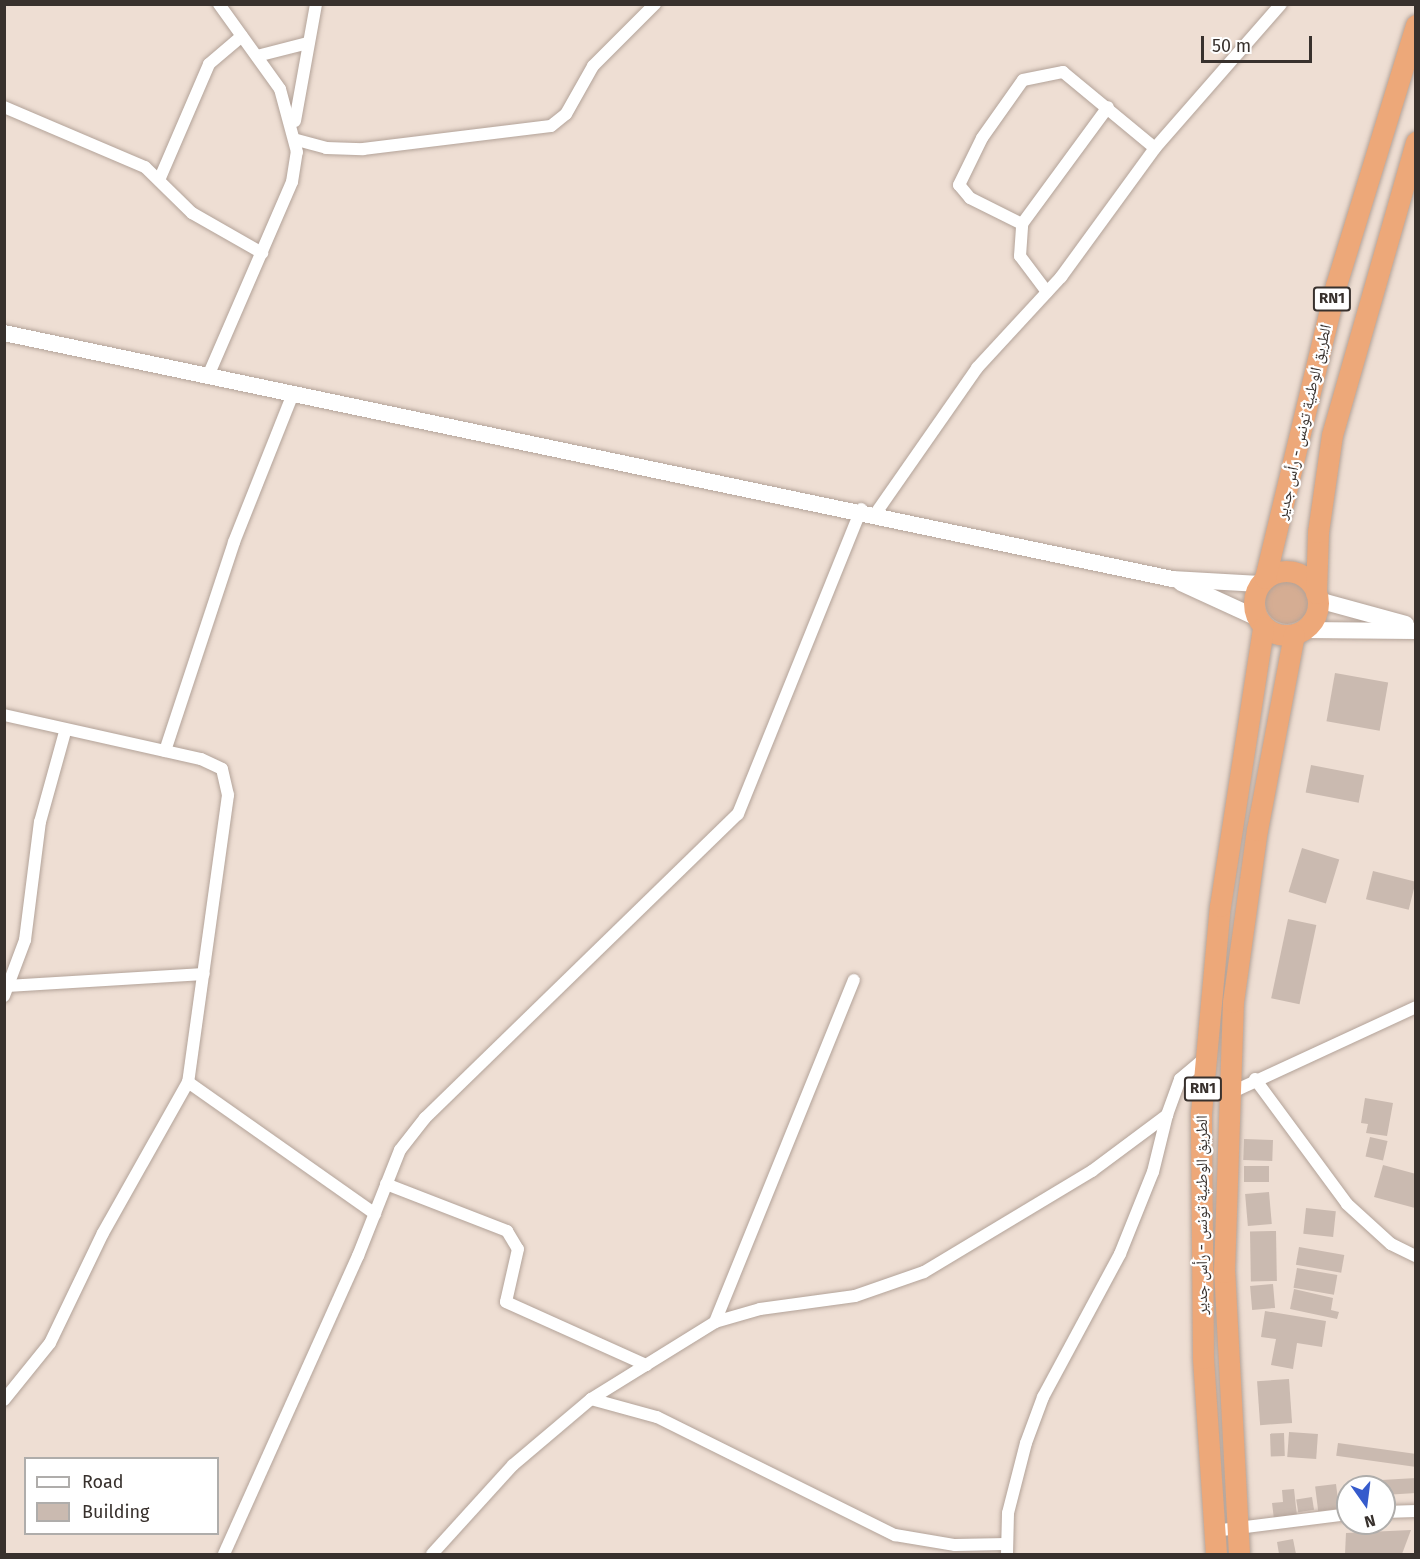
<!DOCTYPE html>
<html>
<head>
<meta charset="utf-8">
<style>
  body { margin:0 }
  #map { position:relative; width:1420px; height:1559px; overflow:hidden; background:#eeded3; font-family:"Fira Sans","Noto Naskh Arabic",sans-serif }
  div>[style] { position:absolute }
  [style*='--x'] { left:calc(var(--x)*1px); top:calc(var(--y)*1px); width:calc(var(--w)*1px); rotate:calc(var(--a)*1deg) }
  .green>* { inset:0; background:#d5ad93 }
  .round { border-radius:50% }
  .building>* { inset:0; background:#cabab0; transform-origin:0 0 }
  .roads { filter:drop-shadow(0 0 2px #b3a399) drop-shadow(0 0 2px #b3a399) }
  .street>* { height:12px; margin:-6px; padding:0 6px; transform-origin:6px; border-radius:6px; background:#fff }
  .secondary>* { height:16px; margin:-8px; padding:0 8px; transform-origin:8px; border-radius:8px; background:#fff }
  .highway>* { height:21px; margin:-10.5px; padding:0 10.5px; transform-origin:10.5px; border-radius:10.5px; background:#eda879 }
  .highway>.ring { margin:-10.5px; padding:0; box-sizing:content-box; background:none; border:21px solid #eda879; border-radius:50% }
  span { translate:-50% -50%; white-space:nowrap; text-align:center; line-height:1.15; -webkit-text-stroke:4.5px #fff; paint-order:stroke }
  .shield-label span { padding:2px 4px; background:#fff; border:2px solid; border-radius:4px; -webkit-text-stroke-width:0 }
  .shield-label { font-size:15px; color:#38312d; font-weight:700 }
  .street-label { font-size:16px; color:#38312d }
  .frame { position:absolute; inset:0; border:6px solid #38312d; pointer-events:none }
  .legend { position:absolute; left:24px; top:1457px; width:195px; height:78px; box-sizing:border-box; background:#fff; border:2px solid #afadab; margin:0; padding:8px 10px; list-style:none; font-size:18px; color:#38312d }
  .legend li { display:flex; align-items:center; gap:12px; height:30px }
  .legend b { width:30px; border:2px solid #afadab }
  .north { position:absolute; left:1336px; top:1475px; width:60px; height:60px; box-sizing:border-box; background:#fff; border:2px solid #afadab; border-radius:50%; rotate:166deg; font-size:16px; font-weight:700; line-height:24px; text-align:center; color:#38312d }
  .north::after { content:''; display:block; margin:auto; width:21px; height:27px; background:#365bcc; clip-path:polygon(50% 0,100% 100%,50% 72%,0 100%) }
  .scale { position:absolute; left:1201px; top:36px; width:111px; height:27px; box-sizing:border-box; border:3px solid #38312d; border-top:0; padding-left:8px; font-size:18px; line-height:21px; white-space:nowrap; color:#38312d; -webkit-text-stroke:4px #fff; paint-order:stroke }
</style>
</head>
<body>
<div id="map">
  <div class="green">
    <i class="round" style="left:1265px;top:580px;width:44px;height:44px"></i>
  </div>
  <div class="building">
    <i style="left:1335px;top:673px;width:54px;height:49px;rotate:10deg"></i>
    <i style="left:1311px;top:765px;width:54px;height:28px;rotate:11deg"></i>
    <i style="left:1302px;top:848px;width:39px;height:46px;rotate:17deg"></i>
    <i style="left:1373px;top:871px;width:44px;height:29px;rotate:14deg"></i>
    <i style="left:1288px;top:919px;width:29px;height:81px;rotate:12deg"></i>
    <i style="clip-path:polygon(1365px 1098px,1393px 1103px,1387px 1136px,1366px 1133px,1368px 1124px,1361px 1123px)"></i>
    <i style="left:1370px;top:1137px;width:18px;height:20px;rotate:13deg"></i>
    <i style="left:1244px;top:1139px;width:29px;height:21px;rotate:2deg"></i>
    <i style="clip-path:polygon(1383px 1165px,1416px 1174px,1415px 1208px,1374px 1197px)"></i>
    <i style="left:1244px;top:1166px;width:25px;height:16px"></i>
    <i style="left:1269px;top:1192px;width:32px;height:24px;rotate:85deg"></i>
    <i style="left:1306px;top:1208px;width:30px;height:26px;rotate:6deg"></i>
    <i style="left:1276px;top:1231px;width:50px;height:26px;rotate:89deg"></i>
    <i style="left:1299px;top:1247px;width:46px;height:18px;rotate:10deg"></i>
    <i style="left:1297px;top:1268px;width:41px;height:20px;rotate:10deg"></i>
    <i style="left:1273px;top:1284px;width:24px;height:23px;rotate:85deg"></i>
    <i style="clip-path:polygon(1294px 1289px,1333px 1298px,1331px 1310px,1339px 1312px,1337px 1319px,1290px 1309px)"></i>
    <i style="clip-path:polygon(1265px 1311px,1326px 1321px,1322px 1347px,1297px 1343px,1293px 1369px,1271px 1365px,1276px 1339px,1261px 1337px)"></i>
    <i style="left:1289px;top:1379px;width:44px;height:32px;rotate:86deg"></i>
    <i style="left:1289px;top:1432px;width:29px;height:25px;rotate:4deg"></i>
    <i style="left:1284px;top:1433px;width:23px;height:14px;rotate:88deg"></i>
    <i style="left:1338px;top:1443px;width:79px;height:13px;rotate:8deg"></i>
    <i style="clip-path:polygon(1416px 1478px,1416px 1493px,1384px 1495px,1384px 1487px,1347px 1487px,1347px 1482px)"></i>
    <i style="left:1336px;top:1484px;width:25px;height:21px;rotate:83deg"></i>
    <i style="clip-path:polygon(1294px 1489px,1297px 1516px,1274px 1519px,1272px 1503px,1283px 1502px,1282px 1490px)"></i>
    <i style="left:1312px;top:1497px;width:13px;height:16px;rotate:81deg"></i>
    <i style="clip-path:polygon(1411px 1530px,1402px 1554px,1345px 1554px,1346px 1533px)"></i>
    <i style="clip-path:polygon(1293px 1539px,1296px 1554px,1279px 1554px,1277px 1542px)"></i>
  </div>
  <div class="roads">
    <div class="street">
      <i style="--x:257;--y:56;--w:53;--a:-14.3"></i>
      <i style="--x:4;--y:107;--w:153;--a:23.1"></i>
      <i style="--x:145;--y:167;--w:66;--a:44.4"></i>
      <i style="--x:192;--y:213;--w:81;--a:29.7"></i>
      <i style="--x:295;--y:121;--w:119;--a:-79.8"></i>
      <i style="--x:297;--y:140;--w:30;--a:15"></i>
      <i style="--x:326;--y:148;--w:37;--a:2"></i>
      <i style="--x:363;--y:149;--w:189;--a:-7"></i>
      <i style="--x:551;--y:126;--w:19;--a:-39"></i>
      <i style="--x:566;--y:114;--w:55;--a:-60.6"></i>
      <i style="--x:593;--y:66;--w:88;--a:-45"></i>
      <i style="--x:160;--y:178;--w:124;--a:-66.7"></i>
      <i style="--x:209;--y:64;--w:43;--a:-40.3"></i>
      <i style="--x:1022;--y:224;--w:58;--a:-153.4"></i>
      <i style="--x:970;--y:198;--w:17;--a:-130"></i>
      <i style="--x:959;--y:185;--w:52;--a:-63.9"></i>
      <i style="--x:982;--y:138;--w:71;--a:-54.7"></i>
      <i style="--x:1023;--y:80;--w:41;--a:-11.3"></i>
      <i style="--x:1063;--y:72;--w:119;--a:39.6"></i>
      <i style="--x:1047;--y:292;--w:45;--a:-126.9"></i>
      <i style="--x:1020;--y:256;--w:32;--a:-86"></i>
      <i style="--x:1022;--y:224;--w:145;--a:-53.7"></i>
      <i style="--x:208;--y:376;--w:211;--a:-66.6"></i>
      <i style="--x:292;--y:182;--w:30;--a:-81"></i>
      <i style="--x:297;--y:152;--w:65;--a:-105.1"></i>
      <i style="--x:280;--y:89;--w:105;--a:-125.7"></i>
      <i style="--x:876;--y:513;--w:177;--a:-55.1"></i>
      <i style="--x:977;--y:368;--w:124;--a:-47.3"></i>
      <i style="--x:1061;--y:277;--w:160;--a:-53.9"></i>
      <i style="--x:1155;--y:148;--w:191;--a:-48.8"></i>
      <i style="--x:4;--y:715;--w:202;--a:12.6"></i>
      <i style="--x:201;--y:759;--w:23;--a:25"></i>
      <i style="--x:222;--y:769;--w:27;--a:77"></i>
      <i style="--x:228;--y:795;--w:290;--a:97.9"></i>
      <i style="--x:188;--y:1082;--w:229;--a:35.2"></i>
      <i style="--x:165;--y:751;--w:220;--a:-71.7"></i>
      <i style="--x:234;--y:542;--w:157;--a:-68.3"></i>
      <i style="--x:7;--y:986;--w:197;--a:-3.5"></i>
      <i style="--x:4;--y:996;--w:60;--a:-69.4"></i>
      <i style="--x:25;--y:940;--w:119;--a:-82.8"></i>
      <i style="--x:40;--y:822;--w:93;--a:-74.5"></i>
      <i style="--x:1255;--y:1079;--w:155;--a:53.6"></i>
      <i style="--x:1347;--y:1204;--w:59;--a:42.3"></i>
      <i style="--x:1391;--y:1244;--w:28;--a:26"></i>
      <i style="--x:1228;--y:1094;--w:207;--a:-24.8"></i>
      <i style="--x:386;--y:1184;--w:130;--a:21.2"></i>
      <i style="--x:507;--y:1231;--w:21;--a:59"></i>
      <i style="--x:518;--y:1249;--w:54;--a:102.8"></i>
      <i style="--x:506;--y:1302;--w:154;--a:24.2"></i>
      <i style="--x:715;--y:1322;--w:369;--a:-67.9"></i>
      <i style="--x:591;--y:1399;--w:68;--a:15.3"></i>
      <i style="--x:657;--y:1417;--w:266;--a:26.4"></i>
      <i style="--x:895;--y:1535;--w:61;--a:9.5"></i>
      <i style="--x:955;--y:1545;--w:51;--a:-1.1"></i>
      <i style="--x:4;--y:1400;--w:73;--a:-51.1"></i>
      <i style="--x:50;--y:1343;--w:122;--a:-64.3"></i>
      <i style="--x:103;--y:1233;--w:173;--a:-60.6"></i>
      <i style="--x:1384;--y:1512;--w:32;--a:-2"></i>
      <i style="--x:1214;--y:1531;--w:135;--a:-7.2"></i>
      <i style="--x:224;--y:1554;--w:327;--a:-65.8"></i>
      <i style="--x:358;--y:1256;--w:114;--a:-68.4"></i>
      <i style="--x:400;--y:1150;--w:41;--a:-52"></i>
      <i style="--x:425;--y:1118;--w:436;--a:-44.2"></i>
      <i style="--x:738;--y:814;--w:329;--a:-68"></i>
      <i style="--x:432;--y:1554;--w:120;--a:-47.7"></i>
      <i style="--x:513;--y:1465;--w:102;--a:-40.2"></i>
      <i style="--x:591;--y:1399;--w:146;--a:-31.8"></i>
      <i style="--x:715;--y:1322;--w:47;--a:-16.1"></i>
      <i style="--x:760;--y:1309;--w:96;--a:-7.8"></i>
      <i style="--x:855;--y:1296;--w:73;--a:-19.2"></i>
      <i style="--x:924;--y:1272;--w:196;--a:-31"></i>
      <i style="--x:1092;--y:1171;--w:94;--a:-36.7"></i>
      <i style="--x:1167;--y:1115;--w:38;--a:-70"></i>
      <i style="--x:1180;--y:1079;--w:31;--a:-40"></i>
      <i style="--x:1007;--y:1554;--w:41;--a:-88.6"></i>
      <i style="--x:1008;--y:1513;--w:72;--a:-75.6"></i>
      <i style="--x:1026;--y:1443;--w:49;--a:-69.7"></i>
      <i style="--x:1043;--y:1397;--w:162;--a:-61.7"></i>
      <i style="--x:1120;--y:1254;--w:88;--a:-68.1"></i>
      <i style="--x:1153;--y:1172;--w:59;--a:-76.2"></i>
    </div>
    <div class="secondary">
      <i style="--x:4;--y:333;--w:1194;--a:11.89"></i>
      <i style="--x:1172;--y:579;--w:88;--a:3.3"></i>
      <i style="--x:1181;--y:583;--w:84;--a:24.7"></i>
      <i style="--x:1318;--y:600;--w:91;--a:15.3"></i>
      <i style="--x:1304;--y:630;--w:112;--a:0.5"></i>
    </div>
    <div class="highway">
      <i class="ring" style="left:1254px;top:571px;width:43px;height:43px"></i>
      <i style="--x:1265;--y:578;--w:301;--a:-76.4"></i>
      <i style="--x:1336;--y:285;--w:272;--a:-72.9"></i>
      <i style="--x:1316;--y:593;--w:61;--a:-88.1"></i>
      <i style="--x:1318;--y:532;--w:98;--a:-81.8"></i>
      <i style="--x:1332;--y:435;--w:305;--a:-74"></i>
      <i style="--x:1216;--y:1554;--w:196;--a:-93.8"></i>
      <i style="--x:1203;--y:1358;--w:245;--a:-90.5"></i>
      <i style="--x:1201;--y:1113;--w:208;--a:-84.8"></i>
      <i style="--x:1220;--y:906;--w:282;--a:-81.2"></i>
      <i style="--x:1239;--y:1554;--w:282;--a:-93"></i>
      <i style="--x:1224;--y:1272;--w:270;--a:-88.1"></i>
      <i style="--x:1233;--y:1002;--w:174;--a:-82.1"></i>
      <i style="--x:1257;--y:830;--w:199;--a:-79.3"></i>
    </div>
  </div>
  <div class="shield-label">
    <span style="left:1332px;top:299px">RN1</span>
    <span style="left:1203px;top:1089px">RN1</span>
  </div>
  <div class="street-label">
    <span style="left:1304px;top:422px;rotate:-77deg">الطريق الوطنية تونس - رأس جدير</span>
    <span style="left:1202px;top:1215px;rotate:-90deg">الطريق الوطنية تونس - رأس جدير</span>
  </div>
  <div class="frame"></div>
  <ul class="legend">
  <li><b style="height:8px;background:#fff"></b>Road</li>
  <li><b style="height:16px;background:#cabab0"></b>Building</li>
  </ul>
  <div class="north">N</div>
  <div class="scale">50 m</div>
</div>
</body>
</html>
